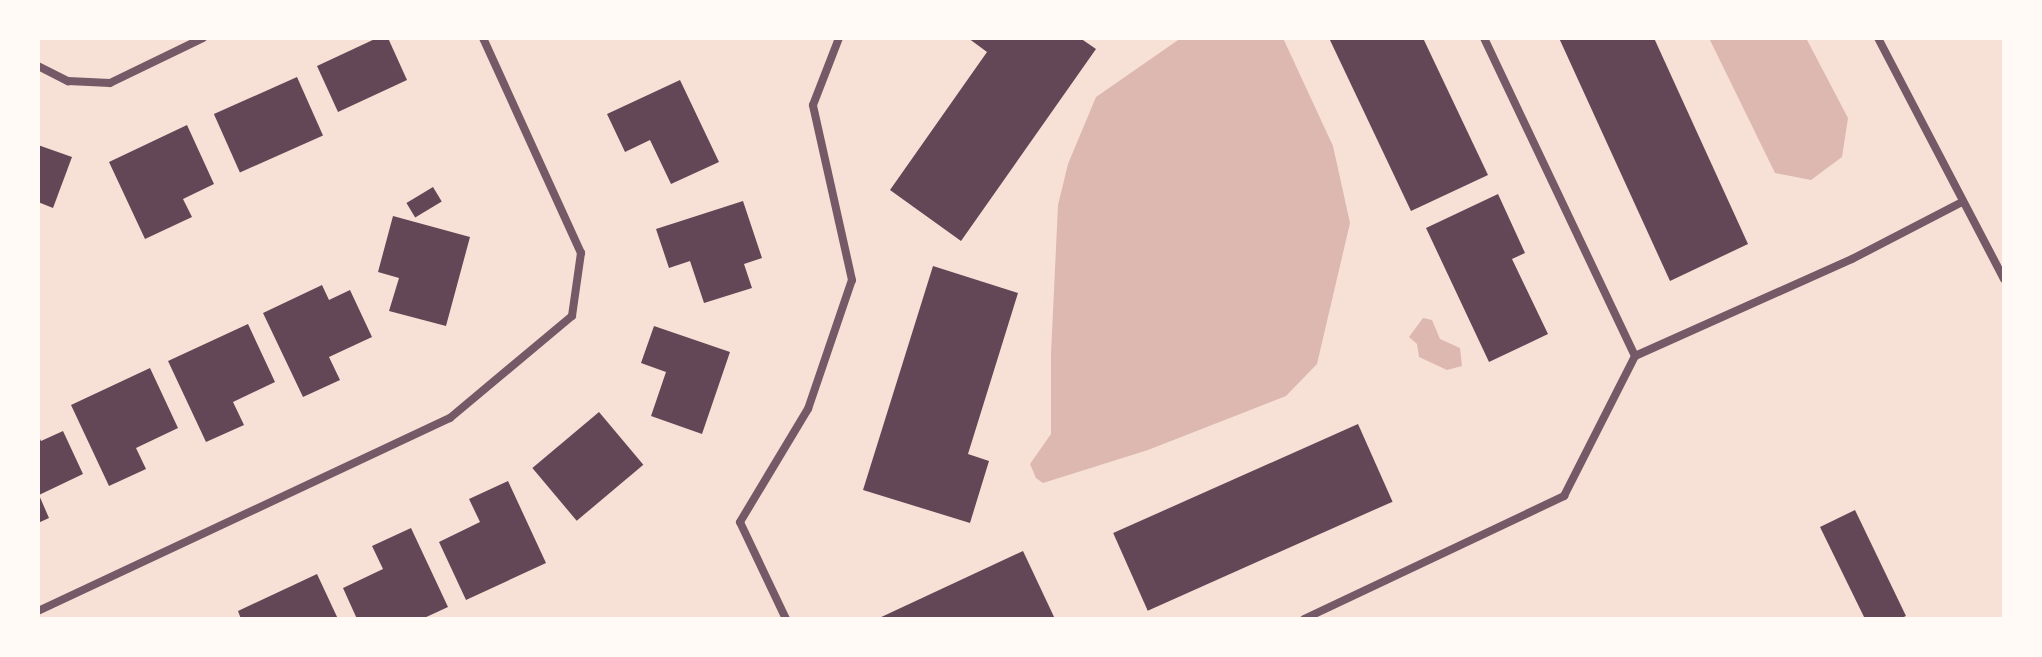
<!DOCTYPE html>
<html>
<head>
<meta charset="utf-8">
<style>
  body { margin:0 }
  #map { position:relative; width:2042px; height:657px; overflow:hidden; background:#f7e1d7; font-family:Karla,sans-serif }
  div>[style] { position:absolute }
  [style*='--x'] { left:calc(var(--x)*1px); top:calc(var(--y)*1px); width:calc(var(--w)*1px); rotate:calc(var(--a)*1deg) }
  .water>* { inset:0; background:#dcb8b0 }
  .building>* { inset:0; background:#644757; transform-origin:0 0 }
  .minor>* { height:8px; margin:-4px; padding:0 4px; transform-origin:4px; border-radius:4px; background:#755966 }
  span { translate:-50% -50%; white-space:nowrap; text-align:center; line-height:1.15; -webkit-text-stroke:6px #fffaf5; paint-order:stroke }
  .frame { position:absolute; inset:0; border:40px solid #fffaf5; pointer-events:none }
</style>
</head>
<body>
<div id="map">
  <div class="water">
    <i style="clip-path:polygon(1181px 38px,1283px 38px,1333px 146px,1350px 223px,1317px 364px,1286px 396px,1148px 450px,1043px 483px,1036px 478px,1030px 464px,1051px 434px,1051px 354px,1058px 205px,1068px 164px,1096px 97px)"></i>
    <i style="clip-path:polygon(1709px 38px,1806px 38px,1848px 118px,1842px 157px,1811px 180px,1775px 173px)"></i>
    <i style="clip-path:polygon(1423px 318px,1432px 320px,1440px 339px,1460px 348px,1462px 366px,1447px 370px,1419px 357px,1417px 344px,1409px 337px)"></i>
  </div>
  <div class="building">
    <i style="clip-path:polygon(377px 38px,388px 38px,407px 80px,338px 112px,317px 66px)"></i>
    <i style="clip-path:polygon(968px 38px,1080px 38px,1096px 49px,961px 241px,890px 190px,987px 52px)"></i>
    <i style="clip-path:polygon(1329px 38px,1423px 38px,1488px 175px,1411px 211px)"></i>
    <i style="clip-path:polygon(1559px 38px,1654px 38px,1748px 244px,1670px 281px)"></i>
    <i style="left:297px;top:77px;width:64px;height:91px;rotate:66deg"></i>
    <i style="clip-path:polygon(680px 80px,719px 162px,671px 184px,650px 140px,625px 152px,607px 114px)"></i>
    <i style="clip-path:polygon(187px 125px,214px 184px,183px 199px,192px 217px,145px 239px,109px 162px)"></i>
    <i style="clip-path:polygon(38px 145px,72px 157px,53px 208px,38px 202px)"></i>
    <i style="left:433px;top:187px;width:17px;height:31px;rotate:59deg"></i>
    <i style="clip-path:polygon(1498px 194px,1525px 253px,1512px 259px,1548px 334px,1489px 362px,1426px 228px)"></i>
    <i style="clip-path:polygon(743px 201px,762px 258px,744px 264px,752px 288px,704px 303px,690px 261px,669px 268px,656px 229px)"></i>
    <i style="clip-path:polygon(393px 216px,470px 237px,446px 326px,389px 311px,399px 278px,378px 272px)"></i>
    <i style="clip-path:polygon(933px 266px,1018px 293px,968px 454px,989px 461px,970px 523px,863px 490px)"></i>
    <i style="clip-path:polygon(322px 285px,329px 300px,350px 290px,372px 337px,329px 357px,340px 380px,303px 397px,263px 313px)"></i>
    <i style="clip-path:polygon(248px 324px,275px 382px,233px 402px,244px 425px,206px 442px,168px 361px)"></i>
    <i style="clip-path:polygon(654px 326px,730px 352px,702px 434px,651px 416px,666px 372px,641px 363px)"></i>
    <i style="clip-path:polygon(150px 368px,178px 428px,136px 448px,146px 469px,109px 486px,71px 405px)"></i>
    <i style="left:599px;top:412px;width:69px;height:87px;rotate:50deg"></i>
    <i style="left:1358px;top:424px;width:85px;height:268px;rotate:66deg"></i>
    <i style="clip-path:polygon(63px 431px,83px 474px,39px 495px,49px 518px,38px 523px,38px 435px,41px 441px)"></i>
    <i style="clip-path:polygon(508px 481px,546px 563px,466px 600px,439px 542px,480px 522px,469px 499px)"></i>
    <i style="clip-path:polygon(1855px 510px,1906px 616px,1899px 619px,1865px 619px,1820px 527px)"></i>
    <i style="clip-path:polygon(411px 528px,448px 607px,422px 619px,357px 619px,343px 588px,383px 569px,372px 546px)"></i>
    <i style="clip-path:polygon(1023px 551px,1055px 619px,877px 619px)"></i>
    <i style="clip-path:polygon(317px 574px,338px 619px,241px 619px,238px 611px)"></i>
  </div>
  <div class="minor">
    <i style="--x:1484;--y:38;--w:352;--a:64.6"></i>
    <i style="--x:1878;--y:38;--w:272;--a:62.4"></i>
    <i style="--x:38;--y:66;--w:34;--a:27"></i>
    <i style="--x:68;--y:81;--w:42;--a:2.7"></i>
    <i style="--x:110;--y:83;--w:103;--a:-25.8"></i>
    <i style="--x:38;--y:611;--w:455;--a:-25.1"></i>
    <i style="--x:450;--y:418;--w:159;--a:-39.9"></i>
    <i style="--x:572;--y:316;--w:64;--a:-81.9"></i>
    <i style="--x:581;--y:253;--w:236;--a:-114.5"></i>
    <i style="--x:786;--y:619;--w:107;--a:-115.4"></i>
    <i style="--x:740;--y:522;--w:132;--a:-59"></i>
    <i style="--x:808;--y:409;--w:136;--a:-71.2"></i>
    <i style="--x:852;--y:280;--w:179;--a:-102.6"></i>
    <i style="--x:813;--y:105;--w:72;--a:-68.8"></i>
    <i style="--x:1304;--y:619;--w:288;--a:-25.3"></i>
    <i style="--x:1564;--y:496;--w:157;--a:-63.1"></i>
    <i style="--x:1635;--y:356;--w:238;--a:-24.1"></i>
    <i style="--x:1852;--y:259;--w:124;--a:-27.4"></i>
  </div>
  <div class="frame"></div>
</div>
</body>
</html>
